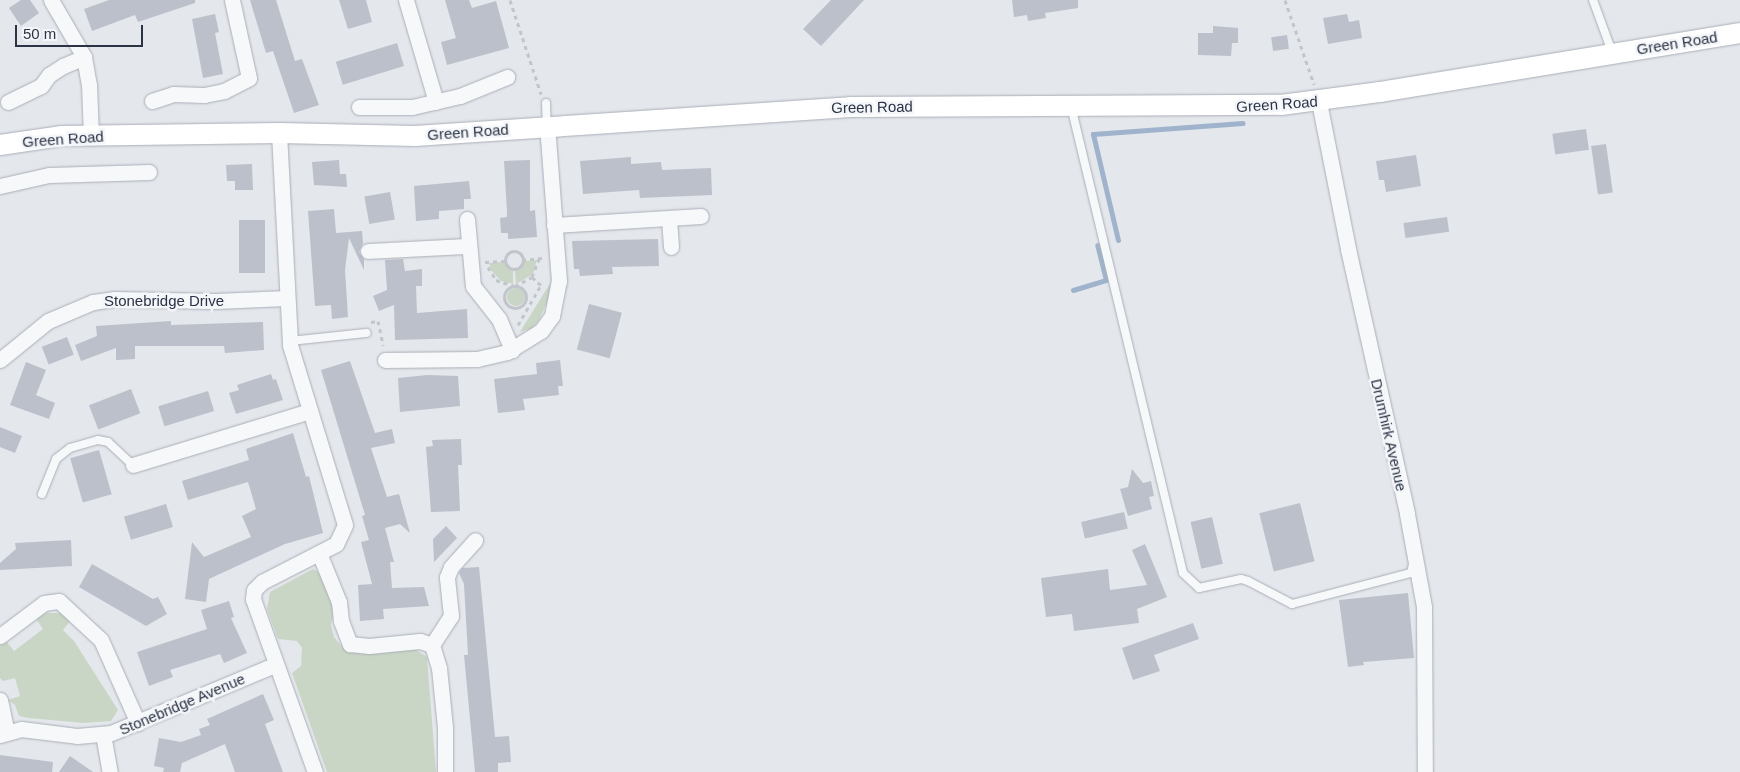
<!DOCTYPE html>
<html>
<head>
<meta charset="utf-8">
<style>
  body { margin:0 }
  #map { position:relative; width:1740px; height:772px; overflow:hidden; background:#e4e7ec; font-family:Arial,sans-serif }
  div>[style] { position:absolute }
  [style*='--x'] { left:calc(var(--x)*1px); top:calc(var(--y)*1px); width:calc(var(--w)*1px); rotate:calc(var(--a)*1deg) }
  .green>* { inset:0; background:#c9d6c5 }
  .round { border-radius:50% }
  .stream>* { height:5px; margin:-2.5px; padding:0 2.5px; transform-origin:2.5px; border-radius:2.5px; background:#9fb4cc }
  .building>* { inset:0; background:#bbc0ca; transform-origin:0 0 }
  .path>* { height:3px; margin-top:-1.5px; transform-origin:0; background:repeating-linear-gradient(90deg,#c2c5cb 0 4px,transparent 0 8px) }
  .path>.ring { margin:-1.5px; padding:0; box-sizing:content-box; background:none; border:3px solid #c2c5cb; border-radius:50% }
  .roads { filter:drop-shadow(0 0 1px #a9aeb7) drop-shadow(0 0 1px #a9aeb7) }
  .lane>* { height:8px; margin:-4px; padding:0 4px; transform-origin:4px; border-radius:4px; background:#f7f8fa }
  .street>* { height:15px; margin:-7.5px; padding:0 7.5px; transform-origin:7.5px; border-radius:7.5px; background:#f7f8fa }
  .secondary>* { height:20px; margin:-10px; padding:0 10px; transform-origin:10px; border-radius:10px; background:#fff }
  span { translate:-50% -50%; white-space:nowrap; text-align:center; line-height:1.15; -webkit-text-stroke:5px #f4f6f9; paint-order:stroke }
  .street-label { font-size:15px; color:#2b3445 }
  .scale { position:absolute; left:15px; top:25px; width:128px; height:22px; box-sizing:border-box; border:2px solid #2b3445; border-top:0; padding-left:6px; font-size:15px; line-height:18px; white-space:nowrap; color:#2b3445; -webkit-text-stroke:4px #f4f6f9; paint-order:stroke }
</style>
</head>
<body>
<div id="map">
  <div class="green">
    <i style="clip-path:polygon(537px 260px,533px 274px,516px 284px,515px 271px,524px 261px)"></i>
    <i style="clip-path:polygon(503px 262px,513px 271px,513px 284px,501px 281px,491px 270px,489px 263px)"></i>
    <i style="clip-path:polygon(551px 282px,549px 298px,539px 320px,532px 328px,520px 332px)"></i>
    <i class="round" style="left:507px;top:288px;width:18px;height:18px"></i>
    <i style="clip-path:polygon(313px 569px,321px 573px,325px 582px,334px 610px,331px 625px,334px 637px,342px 647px,352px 651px,411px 647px,427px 657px,436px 772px,327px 772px,292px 673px,301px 666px,302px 648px,297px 641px,278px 639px,267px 609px,270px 592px)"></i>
    <i style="clip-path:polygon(46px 613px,61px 613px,70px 621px,63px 630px,74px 641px,118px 710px,111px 721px,84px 723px,28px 718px,19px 716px,15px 705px,8px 700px,20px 696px,15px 678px,3px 681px,0 678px,0 645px,6px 641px,14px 651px,43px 629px,36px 619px)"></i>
  </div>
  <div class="stream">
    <i style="--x:1118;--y:240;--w:109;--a:-103.3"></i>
    <i style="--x:1093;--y:134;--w:150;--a:-4.2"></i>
    <i style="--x:1073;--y:290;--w:34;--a:-17"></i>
    <i style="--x:1106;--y:280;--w:36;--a:-104"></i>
  </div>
  <div class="building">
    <i style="clip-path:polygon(21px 0,30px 0,39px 13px,21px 26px,9px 8px)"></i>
    <i style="clip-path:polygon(109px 0,195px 0,195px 3px,138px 22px,135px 15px,92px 31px,84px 9px)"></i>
    <i style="clip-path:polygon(250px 0,276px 0,295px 61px,302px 59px,319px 105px,294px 113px,273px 51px,266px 53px)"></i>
    <i style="clip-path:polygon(339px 0,366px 0,372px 22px,348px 29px)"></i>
    <i style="clip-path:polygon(445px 0,469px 0,472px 8px,496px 1px,509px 48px,447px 65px,441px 42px,456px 38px)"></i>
    <i style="clip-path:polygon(831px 0,864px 0,821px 46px,803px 29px)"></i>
    <i style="clip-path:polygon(1012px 0,1078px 0,1078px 8px,1045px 13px,1046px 18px,1028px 21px,1027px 15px,1014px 17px)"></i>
    <i style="clip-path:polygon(215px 14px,219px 32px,215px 33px,223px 74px,203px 78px,192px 19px)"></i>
    <i style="clip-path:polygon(1347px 14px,1349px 22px,1359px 20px,1362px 38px,1328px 44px,1323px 18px)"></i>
    <i style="clip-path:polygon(1213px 26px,1238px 28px,1238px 43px,1232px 43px,1231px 56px,1198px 55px,1198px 33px,1213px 33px)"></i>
    <i style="left:1287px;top:35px;width:14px;height:16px;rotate:82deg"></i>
    <i style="left:397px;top:43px;width:24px;height:64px;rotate:73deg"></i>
    <i style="left:1586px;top:129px;width:21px;height:34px;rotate:82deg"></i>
    <i style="left:1606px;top:144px;width:49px;height:15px;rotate:82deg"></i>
    <i style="clip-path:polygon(1416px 155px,1421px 186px,1386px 192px,1384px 180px,1379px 180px,1376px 161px)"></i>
    <i style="clip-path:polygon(631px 157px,631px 164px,661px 162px,662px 170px,711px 168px,712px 195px,640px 198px,639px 190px,583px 194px,580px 161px)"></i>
    <i style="clip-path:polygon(339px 160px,340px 174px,346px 174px,347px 187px,314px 185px,312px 162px)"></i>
    <i style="clip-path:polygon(530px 160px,530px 211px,535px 210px,537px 237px,508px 239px,508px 233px,501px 233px,500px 218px,507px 217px,507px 212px,504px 161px)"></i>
    <i style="clip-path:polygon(252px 164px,253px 190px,235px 190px,235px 181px,227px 181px,226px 165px)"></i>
    <i style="clip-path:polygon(469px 181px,471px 199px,464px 199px,464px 209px,439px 211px,439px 219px,416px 221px,414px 186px)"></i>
    <i style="left:390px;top:192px;width:28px;height:26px;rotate:80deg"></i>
    <i style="clip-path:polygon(334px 209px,336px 233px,362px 231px,363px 243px,359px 252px,364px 259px,364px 270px,349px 238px,345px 270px,348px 317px,332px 319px,331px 305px,315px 306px,308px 211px)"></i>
    <i style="left:1447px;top:217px;width:15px;height:44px;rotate:82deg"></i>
    <i style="left:265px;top:220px;width:53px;height:26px;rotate:90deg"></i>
    <i style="clip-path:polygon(658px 239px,659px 266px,612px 267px,613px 274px,580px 276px,579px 269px,574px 269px,572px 241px)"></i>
    <i style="clip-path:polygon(403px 259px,405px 271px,422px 269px,422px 286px,416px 286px,417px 313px,467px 309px,468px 338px,395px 340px,394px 305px,379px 311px,373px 296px,387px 290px,385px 260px)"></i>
    <i style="left:589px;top:304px;width:34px;height:47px;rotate:15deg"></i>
    <i style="clip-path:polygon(171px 321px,171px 325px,263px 322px,264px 350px,225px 353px,224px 346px,135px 346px,135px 359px,116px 360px,116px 348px,81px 361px,75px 345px,97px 336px,96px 326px)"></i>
    <i style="left:67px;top:337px;width:19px;height:27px;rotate:69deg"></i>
    <i style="clip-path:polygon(560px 360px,563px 386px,558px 386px,559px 395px,523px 399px,525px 410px,498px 413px,494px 379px,537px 374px,536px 363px)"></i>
    <i style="clip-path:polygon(350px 361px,375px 433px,392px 429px,395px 443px,371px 448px,387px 497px,399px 494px,410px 533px,400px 524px,385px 528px,394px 562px,390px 562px,392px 588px,424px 587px,429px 606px,383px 609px,384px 619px,360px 621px,358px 585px,372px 584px,361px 542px,369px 540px,362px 516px,365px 515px,321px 370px)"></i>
    <i style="clip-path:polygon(26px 362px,46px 370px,36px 395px,55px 403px,49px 419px,10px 405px)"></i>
    <i style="clip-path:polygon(271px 374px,273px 380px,276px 379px,283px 400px,236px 414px,229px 393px,239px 390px,237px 385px)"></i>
    <i style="clip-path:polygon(427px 375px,458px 376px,460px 406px,400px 412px,398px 378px)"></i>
    <i style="left:131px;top:389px;width:26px;height:45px;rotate:69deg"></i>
    <i style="left:208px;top:391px;width:21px;height:52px;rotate:73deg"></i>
    <i style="clip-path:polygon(0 427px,22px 436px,15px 453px,0 447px)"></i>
    <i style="clip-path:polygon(293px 433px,306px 477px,309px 476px,323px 533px,285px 544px,209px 579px,206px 602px,185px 599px,192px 542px,204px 557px,251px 537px,242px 516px,256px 509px,248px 482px,188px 500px,182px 481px,249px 460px,246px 449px)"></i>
    <i style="clip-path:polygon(461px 439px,462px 465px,458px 465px,460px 511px,431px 512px,426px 447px,433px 446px,432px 440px)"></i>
    <i style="left:99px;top:450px;width:46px;height:30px;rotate:74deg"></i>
    <i style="clip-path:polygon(1132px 469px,1143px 483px,1151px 481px,1154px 496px,1149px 497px,1152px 509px,1128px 516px,1120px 489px,1128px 487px)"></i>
    <i style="left:1300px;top:503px;width:60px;height:42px;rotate:76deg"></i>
    <i style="left:166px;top:504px;width:24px;height:44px;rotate:73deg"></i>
    <i style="left:1124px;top:512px;width:17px;height:44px;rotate:77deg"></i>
    <i style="left:1212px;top:517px;width:48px;height:22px;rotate:77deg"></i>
    <i style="clip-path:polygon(446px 526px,457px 538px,434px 562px,433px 539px)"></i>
    <i style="clip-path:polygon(71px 540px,72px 566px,0 570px,0 563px,16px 549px,15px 543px)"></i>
    <i style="clip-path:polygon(1145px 544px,1167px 597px,1137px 609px,1139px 623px,1074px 631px,1072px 614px,1046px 617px,1041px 578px,1108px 569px,1110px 590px,1147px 585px,1132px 550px)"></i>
    <i style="clip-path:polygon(92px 564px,153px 599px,158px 597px,167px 614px,146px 626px,79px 587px)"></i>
    <i style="clip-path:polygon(479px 567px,495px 737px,509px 736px,511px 762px,498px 763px,498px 772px,475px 772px,464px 655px,468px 655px,464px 584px,459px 573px,462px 568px)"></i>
    <i style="clip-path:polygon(1408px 593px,1414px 658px,1363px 662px,1364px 665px,1348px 667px,1339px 600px)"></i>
    <i style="clip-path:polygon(229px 601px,234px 617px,231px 618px,247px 653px,224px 663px,220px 654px,170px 670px,173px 677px,149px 686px,137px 652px,207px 629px,201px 610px)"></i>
    <i style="clip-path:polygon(1193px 623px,1199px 639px,1154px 655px,1160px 671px,1133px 680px,1122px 648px)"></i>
    <i style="clip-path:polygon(263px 694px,274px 720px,265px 724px,283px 772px,235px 772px,225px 744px,182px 763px,180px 772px,163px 772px,164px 768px,154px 766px,159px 738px,181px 742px,201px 735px,199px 729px,210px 725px,207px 719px)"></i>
    <i style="clip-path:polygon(0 755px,53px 762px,52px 772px,0 772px)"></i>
    <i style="clip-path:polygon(70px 756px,93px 772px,59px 772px)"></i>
  </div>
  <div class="path">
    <i style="--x:510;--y:0;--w:99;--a:71.7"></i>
    <i style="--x:1285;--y:0;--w:89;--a:71"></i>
    <i class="ring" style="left:505px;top:251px;width:15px;height:15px"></i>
    <i style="--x:522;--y:260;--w:20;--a:-6"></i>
    <i style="--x:485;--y:262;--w:20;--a:-3"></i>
    <i style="--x:488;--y:267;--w:15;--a:58"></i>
    <i style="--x:496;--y:280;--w:20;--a:18"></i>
    <i style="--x:515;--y:286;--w:19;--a:-28"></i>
    <i style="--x:532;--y:277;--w:19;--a:-69"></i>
    <i style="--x:532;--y:277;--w:12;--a:42"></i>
    <i class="ring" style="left:504px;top:286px;width:19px;height:19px"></i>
    <i style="--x:371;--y:322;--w:7;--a:-8"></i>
    <i style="--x:378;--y:321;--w:25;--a:78"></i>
    <i style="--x:518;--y:325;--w:46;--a:-60.1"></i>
  </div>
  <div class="roads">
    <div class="lane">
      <i style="--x:1593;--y:0;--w:55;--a:69.9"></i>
      <i style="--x:546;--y:103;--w:23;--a:88"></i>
      <i style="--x:1071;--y:106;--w:480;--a:76.5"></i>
      <i style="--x:1183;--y:573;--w:22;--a:43"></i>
      <i style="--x:1199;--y:588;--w:43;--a:-12.1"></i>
      <i style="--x:1241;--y:579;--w:7;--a:16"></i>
      <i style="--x:1248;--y:581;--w:50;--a:27.6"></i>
      <i style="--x:1292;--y:604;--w:123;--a:-14.6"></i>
      <i style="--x:1411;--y:573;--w:9;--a:-77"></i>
      <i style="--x:289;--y:341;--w:78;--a:-5.9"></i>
      <i style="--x:42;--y:494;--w:38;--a:-68"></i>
      <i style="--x:56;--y:459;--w:18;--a:-38"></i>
      <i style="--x:70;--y:448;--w:29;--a:-16"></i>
      <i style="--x:98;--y:440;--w:10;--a:11"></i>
      <i style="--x:108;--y:442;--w:34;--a:43"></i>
    </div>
    <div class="street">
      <i style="--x:51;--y:0;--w:66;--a:59.9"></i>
      <i style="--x:84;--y:57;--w:27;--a:80"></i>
      <i style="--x:89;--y:84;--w:52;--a:87.8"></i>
      <i style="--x:406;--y:0;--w:106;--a:73.6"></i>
      <i style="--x:152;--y:101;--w:22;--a:-18"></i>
      <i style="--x:173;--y:94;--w:31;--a:2"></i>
      <i style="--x:204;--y:95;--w:20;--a:-11"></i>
      <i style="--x:224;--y:91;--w:28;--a:-27"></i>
      <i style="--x:249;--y:78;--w:80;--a:-102.3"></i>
      <i style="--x:8;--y:102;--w:37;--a:-26"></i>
      <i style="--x:41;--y:86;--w:14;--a:-54"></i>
      <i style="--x:49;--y:75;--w:17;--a:-33"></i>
      <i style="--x:63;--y:66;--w:23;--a:-23"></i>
      <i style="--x:1319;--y:102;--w:150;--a:78.8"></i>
      <i style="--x:1348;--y:249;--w:271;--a:77.4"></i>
      <i style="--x:1407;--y:514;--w:95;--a:79.6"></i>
      <i style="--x:1424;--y:607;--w:165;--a:89.7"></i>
      <i style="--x:359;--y:107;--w:53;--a:0"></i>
      <i style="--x:412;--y:107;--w:49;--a:-12.9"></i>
      <i style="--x:460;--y:96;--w:51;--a:-22"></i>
      <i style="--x:279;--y:133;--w:212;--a:87"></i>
      <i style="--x:290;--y:345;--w:188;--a:73"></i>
      <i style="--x:345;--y:525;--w:21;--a:115"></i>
      <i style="--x:336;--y:544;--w:83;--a:152.8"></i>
      <i style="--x:262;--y:582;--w:11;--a:135"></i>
      <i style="--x:254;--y:590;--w:9;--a:96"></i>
      <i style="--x:253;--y:599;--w:184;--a:70.3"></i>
      <i style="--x:0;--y:186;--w:50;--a:-12.7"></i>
      <i style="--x:49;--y:175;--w:100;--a:-1.7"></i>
      <i style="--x:669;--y:218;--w:29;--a:86"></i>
      <i style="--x:467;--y:219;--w:67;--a:84.9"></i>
      <i style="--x:473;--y:286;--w:42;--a:51.8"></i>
      <i style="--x:499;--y:319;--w:34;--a:67"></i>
      <i style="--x:554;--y:225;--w:147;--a:-3.5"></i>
      <i style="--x:368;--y:251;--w:100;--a:-2.9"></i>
      <i style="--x:0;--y:360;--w:62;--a:-39.1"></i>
      <i style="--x:48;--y:321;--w:49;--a:-22.9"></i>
      <i style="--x:93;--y:302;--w:22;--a:-8"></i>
      <i style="--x:115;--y:299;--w:100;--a:1.1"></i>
      <i style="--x:215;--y:301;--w:72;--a:-2.4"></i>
      <i style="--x:385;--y:360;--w:92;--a:-0.6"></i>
      <i style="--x:477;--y:359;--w:31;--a:-13"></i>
      <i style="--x:507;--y:352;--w:40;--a:-32"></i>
      <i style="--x:541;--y:331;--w:19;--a:-54"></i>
      <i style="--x:552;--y:316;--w:36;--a:-79"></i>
      <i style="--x:559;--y:281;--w:155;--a:-94.4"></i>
      <i style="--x:133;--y:465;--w:185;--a:-17"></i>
      <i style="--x:319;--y:553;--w:53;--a:67.8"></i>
      <i style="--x:339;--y:602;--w:19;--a:84"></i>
      <i style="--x:341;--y:621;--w:25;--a:69"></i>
      <i style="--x:350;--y:644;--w:19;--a:6"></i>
      <i style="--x:369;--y:646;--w:51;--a:-5.6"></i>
      <i style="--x:420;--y:641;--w:13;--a:18"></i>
      <i style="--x:432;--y:645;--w:24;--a:73"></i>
      <i style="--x:439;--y:668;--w:59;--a:84.2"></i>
      <i style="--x:445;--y:727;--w:45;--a:90"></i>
      <i style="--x:0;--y:636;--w:55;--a:-36.9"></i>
      <i style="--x:44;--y:603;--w:15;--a:-8"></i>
      <i style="--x:59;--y:601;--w:57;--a:42.9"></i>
      <i style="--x:101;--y:640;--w:91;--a:66"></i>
      <i style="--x:432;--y:645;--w:35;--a:-57"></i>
      <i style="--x:451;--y:616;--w:39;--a:-96"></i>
      <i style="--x:447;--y:577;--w:11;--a:-68"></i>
      <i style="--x:451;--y:567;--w:36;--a:-48"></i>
      <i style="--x:0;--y:700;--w:33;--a:78"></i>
      <i style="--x:103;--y:734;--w:39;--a:80"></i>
      <i style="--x:0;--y:735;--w:22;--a:-16"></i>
      <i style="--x:21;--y:729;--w:56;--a:7.1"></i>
      <i style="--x:77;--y:736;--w:34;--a:-5"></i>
      <i style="--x:111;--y:733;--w:177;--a:-22.6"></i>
    </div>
    <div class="secondary">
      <i style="--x:0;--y:145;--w:63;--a:-8.3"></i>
      <i style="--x:62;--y:136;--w:217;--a:-0.8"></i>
      <i style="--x:279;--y:133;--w:136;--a:1.3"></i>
      <i style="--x:415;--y:136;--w:436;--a:-3.8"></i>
      <i style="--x:850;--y:107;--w:431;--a:-0.3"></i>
      <i style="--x:1281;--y:105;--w:100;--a:-7.5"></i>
      <i style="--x:1380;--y:92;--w:365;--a:-9.3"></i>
    </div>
  </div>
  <div class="street-label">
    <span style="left:1677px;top:43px;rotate:-9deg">Green Road</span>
    <span style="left:1277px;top:104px;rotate:-4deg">Green Road</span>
    <span style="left:872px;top:107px;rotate:-1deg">Green Road</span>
    <span style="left:468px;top:132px;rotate:-4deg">Green Road</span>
    <span style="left:63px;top:139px;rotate:-4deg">Green Road</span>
    <span style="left:164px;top:301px">Stonebridge Drive</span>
    <span style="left:1389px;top:435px;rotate:77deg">Drumhirk Avenue</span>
    <span style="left:182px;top:704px;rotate:-23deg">Stonebridge Avenue</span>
  </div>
  <div class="scale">50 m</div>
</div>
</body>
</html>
